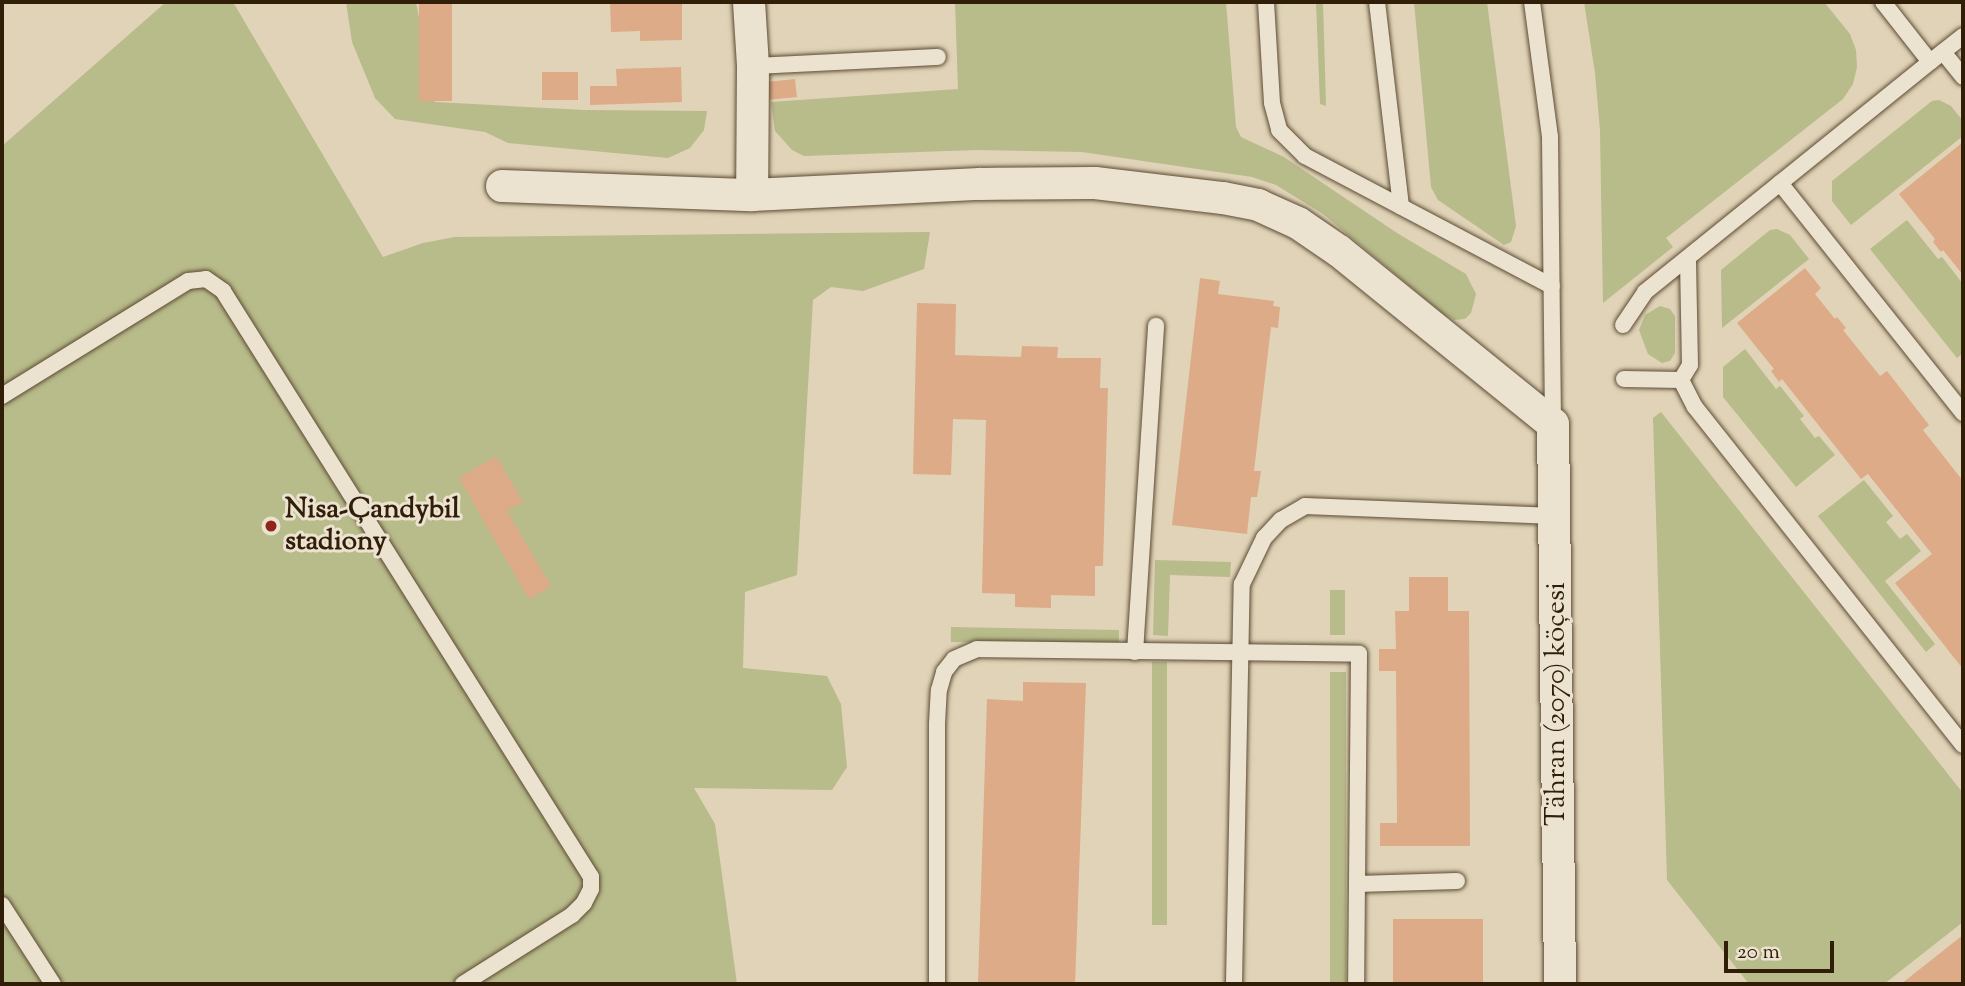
<!DOCTYPE html>
<html>
<head>
<meta charset="utf-8">
<style>
  body { margin:0 }
  #map { position:relative; width:1965px; height:986px; overflow:hidden; background:#e0d3b7; font-family:"Sorts Mill Goudy",serif }
  div>[style] { position:absolute }
  [style*='--x'] { left:calc(var(--x)*1px); top:calc(var(--y)*1px); width:calc(var(--w)*1px); rotate:calc(var(--a)*1deg) }
  .green>* { inset:0; background:#b8bb8a; transform-origin:0 0 }
  .building>* { inset:0; background:#ddab87; transform-origin:0 0 }
  .roads { filter:drop-shadow(0 0 2px #5d4b34) drop-shadow(0 0 2px #5d4b34) }
  .lane>* { height:16px; margin:-8px; padding:0 8px; transform-origin:8px; border-radius:8px; background:#ebe2d0 }
  .street>* { height:32px; margin:-16px; padding:0 16px; transform-origin:16px; border-radius:16px; background:#ebe2d0 }
  .dots>* { width:19px; height:19px; translate:-50% -50%; box-sizing:border-box; border:4px solid #ebe2d0; border-radius:50% }
  span { translate:-50% -50%; white-space:nowrap; text-align:center; line-height:1.15; -webkit-text-stroke:6px #ebe2d0; paint-order:stroke }
  .poi-label { font-size:28px; color:#311e09; font-weight:700 }
  .left { translate:0 -50%; text-align:left }
  .street-label { font-size:28px; color:#311e09 }
  .frame { position:absolute; inset:0; border:4px solid #311e09; pointer-events:none }
  .scale { position:absolute; left:1724px; top:941px; width:110px; height:32px; box-sizing:border-box; border:4px solid #311e09; border-top:0; padding-left:9px; font-size:21px; line-height:24px; white-space:nowrap; color:#311e09; -webkit-text-stroke:5px #ebe2d0; paint-order:stroke }
</style>
</head>
<body>
<div id="map">
  <div class="green">
    <i style="clip-path:polygon(166px 2px,233px 2px,383px 257px,423px 243px,455px 237px,930px 232px,924px 269px,863px 291px,831px 287px,813px 300px,797px 575px,745px 592px,743px 668px,827px 676px,841px 704px,847px 767px,832px 790px,694px 788px,715px 824px,737px 984px,2px 984px,2px 146px)"></i>
    <i style="clip-path:polygon(346px 2px,416px 2px,435px 102px,584px 110px,707px 111px,704px 130px,690px 148px,668px 158px,508px 143px,485px 132px,395px 119px,375px 98px,352px 42px)"></i>
    <i style="clip-path:polygon(955px 2px,1226px 2px,1236px 127px,1241px 137px,1284px 157px,1397px 233px,1466px 274px,1476px 294px,1471px 313px,1465px 319px,1454px 320px,1442px 313px,1323px 214px,1276px 185px,1252px 177px,1082px 152px,977px 150px,804px 156px,792px 150px,775px 131px,771px 102px,958px 89px)"></i>
    <i style="clip-path:polygon(1316px 2px,1323px 2px,1326px 106px,1320px 104px)"></i>
    <i style="clip-path:polygon(1414px 2px,1487px 2px,1516px 226px,1511px 242px,1504px 245px,1438px 200px,1431px 187px)"></i>
    <i style="clip-path:polygon(1584px 2px,1824px 2px,1850px 34px,1856px 50px,1857px 67px,1853px 84px,1843px 99px,1666px 238px,1673px 247px,1603px 303px,1600px 131px,1595px 73px)"></i>
    <i style="clip-path:polygon(1939px 100px,1951px 106px,1963px 121px,1963px 136px,1851px 225px,1832px 201px,1832px 181px,1932px 101px)"></i>
    <i style="clip-path:polygon(1907px 220px,1938px 259px,1942px 257px,1963px 284px,1963px 353px,1957px 358px,1870px 249px)"></i>
    <i style="clip-path:polygon(1777px 229px,1790px 235px,1809px 259px,1722px 328px,1721px 270px,1770px 230px)"></i>
    <i style="clip-path:polygon(1660px 306px,1670px 309px,1675px 316px,1675px 353px,1670px 361px,1662px 363px,1648px 354px,1639px 330px,1645px 315px)"></i>
    <i style="clip-path:polygon(1745px 349px,1776px 389px,1780px 386px,1804px 416px,1800px 419px,1815px 438px,1819px 436px,1835px 455px,1796px 487px,1723px 397px,1723px 367px)"></i>
    <i style="clip-path:polygon(1661px 412px,1963px 793px,1963px 922px,1884px 984px,1749px 984px,1667px 880px,1653px 418px)"></i>
    <i style="clip-path:polygon(1864px 480px,1893px 516px,1886px 522px,1900px 539px,1907px 534px,1921px 551px,1885px 581px,1935px 644px,1926px 652px,1818px 516px)"></i>
    <i style="clip-path:polygon(1155px 560px,1231px 562px,1230px 577px,1170px 575px,1168px 636px,1153px 635px)"></i>
    <i style="left:1330px;top:590px;width:15px;height:45px"></i>
    <i style="left:951px;top:627px;width:168px;height:15px;rotate:1deg"></i>
    <i style="left:1152px;top:662px;width:15px;height:263px"></i>
    <i style="left:1330px;top:672px;width:16px;height:312px"></i>
  </div>
  <div class="building">
    <i style="left:419px;top:2px;width:33px;height:99px"></i>
    <i style="clip-path:polygon(610px 2px,682px 2px,682px 40px,640px 41px,640px 31px,611px 32px)"></i>
    <i style="clip-path:polygon(681px 67px,682px 102px,590px 105px,590px 86px,617px 86px,616px 69px)"></i>
    <i style="left:578px;top:72px;width:28px;height:36px;rotate:90deg"></i>
    <i style="left:795px;top:79px;width:18px;height:28px;rotate:84deg"></i>
    <i style="clip-path:polygon(1963px 142px,1963px 275px,1943px 250px,1941px 252px,1933px 242px,1935px 239px,1899px 194px)"></i>
    <i style="clip-path:polygon(1805px 268px,1821px 288px,1815px 294px,1835px 319px,1837px 317px,1846px 328px,1843px 330px,1880px 376px,1887px 371px,1929px 425px,1923px 430px,1963px 481px,1963px 669px,1895px 583px,1932px 554px,1868px 474px,1861px 479px,1782px 379px,1779px 382px,1771px 371px,1774px 369px,1737px 323px)"></i>
    <i style="clip-path:polygon(1200px 278px,1220px 281px,1218px 294px,1274px 301px,1273px 306px,1280px 307px,1278px 328px,1271px 327px,1254px 471px,1261px 471px,1257px 497px,1251px 497px,1247px 534px,1172px 525px)"></i>
    <i style="clip-path:polygon(917px 303px,956px 304px,955px 355px,1021px 357px,1022px 346px,1058px 347px,1057px 358px,1101px 358px,1100px 388px,1108px 388px,1103px 566px,1095px 566px,1095px 596px,1051px 595px,1051px 608px,1015px 607px,1015px 594px,982px 593px,986px 420px,953px 419px,951px 475px,913px 474px)"></i>
    <i style="clip-path:polygon(496px 456px,523px 502px,507px 511px,551px 586px,529px 599px,459px 478px)"></i>
    <i style="clip-path:polygon(1409px 577px,1448px 577px,1448px 611px,1469px 611px,1470px 846px,1380px 846px,1380px 823px,1397px 823px,1396px 671px,1379px 671px,1379px 649px,1396px 649px,1395px 611px,1409px 611px)"></i>
    <i style="clip-path:polygon(1023px 682px,1086px 683px,1075px 984px,978px 984px,987px 699px,1023px 701px)"></i>
    <i style="left:1393px;top:919px;width:90px;height:65px"></i>
    <i style="clip-path:polygon(1963px 935px,1963px 984px,1901px 984px)"></i>
  </div>
  <div class="roads">
    <div class="lane">
      <i style="--x:1266;--y:2;--w:101;--a:86.6"></i>
      <i style="--x:1272;--y:103;--w:28;--a:75"></i>
      <i style="--x:1279;--y:130;--w:37;--a:45"></i>
      <i style="--x:1305;--y:156;--w:279;--a:27.8"></i>
      <i style="--x:1377;--y:2;--w:206;--a:83.3"></i>
      <i style="--x:1532;--y:2;--w:136;--a:82.4"></i>
      <i style="--x:1550;--y:137;--w:287;--a:89.4"></i>
      <i style="--x:1883;--y:2;--w:76;--a:51.9"></i>
      <i style="--x:1930;--y:62;--w:42;--a:-38.2"></i>
      <i style="--x:1943;--y:52;--w:32;--a:51"></i>
      <i style="--x:753;--y:66;--w:185;--a:-2.8"></i>
      <i style="--x:1780;--y:183;--w:294;--a:51.5"></i>
      <i style="--x:1623;--y:325;--w:40;--a:-56"></i>
      <i style="--x:1645;--y:292;--w:366;--a:-38.9"></i>
      <i style="--x:1624;--y:379;--w:57;--a:1"></i>
      <i style="--x:1681;--y:380;--w:17;--a:-59"></i>
      <i style="--x:1690;--y:365;--w:107;--a:-91.1"></i>
      <i style="--x:1681;--y:380;--w:30;--a:63"></i>
      <i style="--x:1695;--y:407;--w:431;--a:51.6"></i>
      <i style="--x:2;--y:396;--w:219;--a:-31.7"></i>
      <i style="--x:188;--y:281;--w:18;--a:-6"></i>
      <i style="--x:206;--y:279;--w:21;--a:35"></i>
      <i style="--x:223;--y:291;--w:692;--a:57.87"></i>
      <i style="--x:591;--y:877;--w:12;--a:90"></i>
      <i style="--x:591;--y:889;--w:16;--a:117"></i>
      <i style="--x:584;--y:903;--w:17;--a:135"></i>
      <i style="--x:572;--y:915;--w:129;--a:147.7"></i>
      <i style="--x:1135;--y:652;--w:327;--a:-86.3"></i>
      <i style="--x:1357;--y:884;--w:100;--a:-1.7"></i>
      <i style="--x:2;--y:905;--w:94;--a:57.2"></i>
      <i style="--x:937;--y:984;--w:260;--a:-90"></i>
      <i style="--x:937;--y:724;--w:34;--a:-87"></i>
      <i style="--x:939;--y:690;--w:19;--a:-74"></i>
      <i style="--x:944;--y:672;--w:16;--a:-52"></i>
      <i style="--x:954;--y:659;--w:25;--a:-23"></i>
      <i style="--x:977;--y:649;--w:382;--a:0.7"></i>
      <i style="--x:1359;--y:654;--w:330;--a:90.5"></i>
      <i style="--x:1234;--y:984;--w:400;--a:-88.9"></i>
      <i style="--x:1242;--y:584;--w:51;--a:-64.4"></i>
      <i style="--x:1264;--y:538;--w:25;--a:-47"></i>
      <i style="--x:1281;--y:520;--w:28;--a:-30"></i>
      <i style="--x:1305;--y:506;--w:250;--a:2.3"></i>
    </div>
    <div class="street">
      <i style="--x:749;--y:2;--w:64;--a:86.4"></i>
      <i style="--x:753;--y:66;--w:129;--a:90.4"></i>
      <i style="--x:502;--y:186;--w:250;--a:2.1"></i>
      <i style="--x:752;--y:195;--w:228;--a:-2.8"></i>
      <i style="--x:980;--y:184;--w:115;--a:-0.5"></i>
      <i style="--x:1095;--y:183;--w:129;--a:6.7"></i>
      <i style="--x:1223;--y:198;--w:36;--a:11"></i>
      <i style="--x:1258;--y:205;--w:44;--a:24.2"></i>
      <i style="--x:1298;--y:223;--w:50;--a:34.3"></i>
      <i style="--x:1339;--y:251;--w:275;--a:39"></i>
      <i style="--x:1553;--y:424;--w:560;--a:89.28"></i>
    </div>
  </div>
  <div class="dots">
    <i style="left:271px;top:526px;background:#8f2418"></i>
  </div>
  <div class="poi-label">
    <span class="left" style="left:285px;top:526px">Nisa-Çandybil<br>stadiony</span>
  </div>
  <div class="street-label">
    <span style="left:1557px;top:704px;rotate:-90deg">Tähran (2070) köçesi</span>
  </div>
  <div class="frame"></div>
  <div class="scale">20 m</div>
</div>
</body>
</html>
